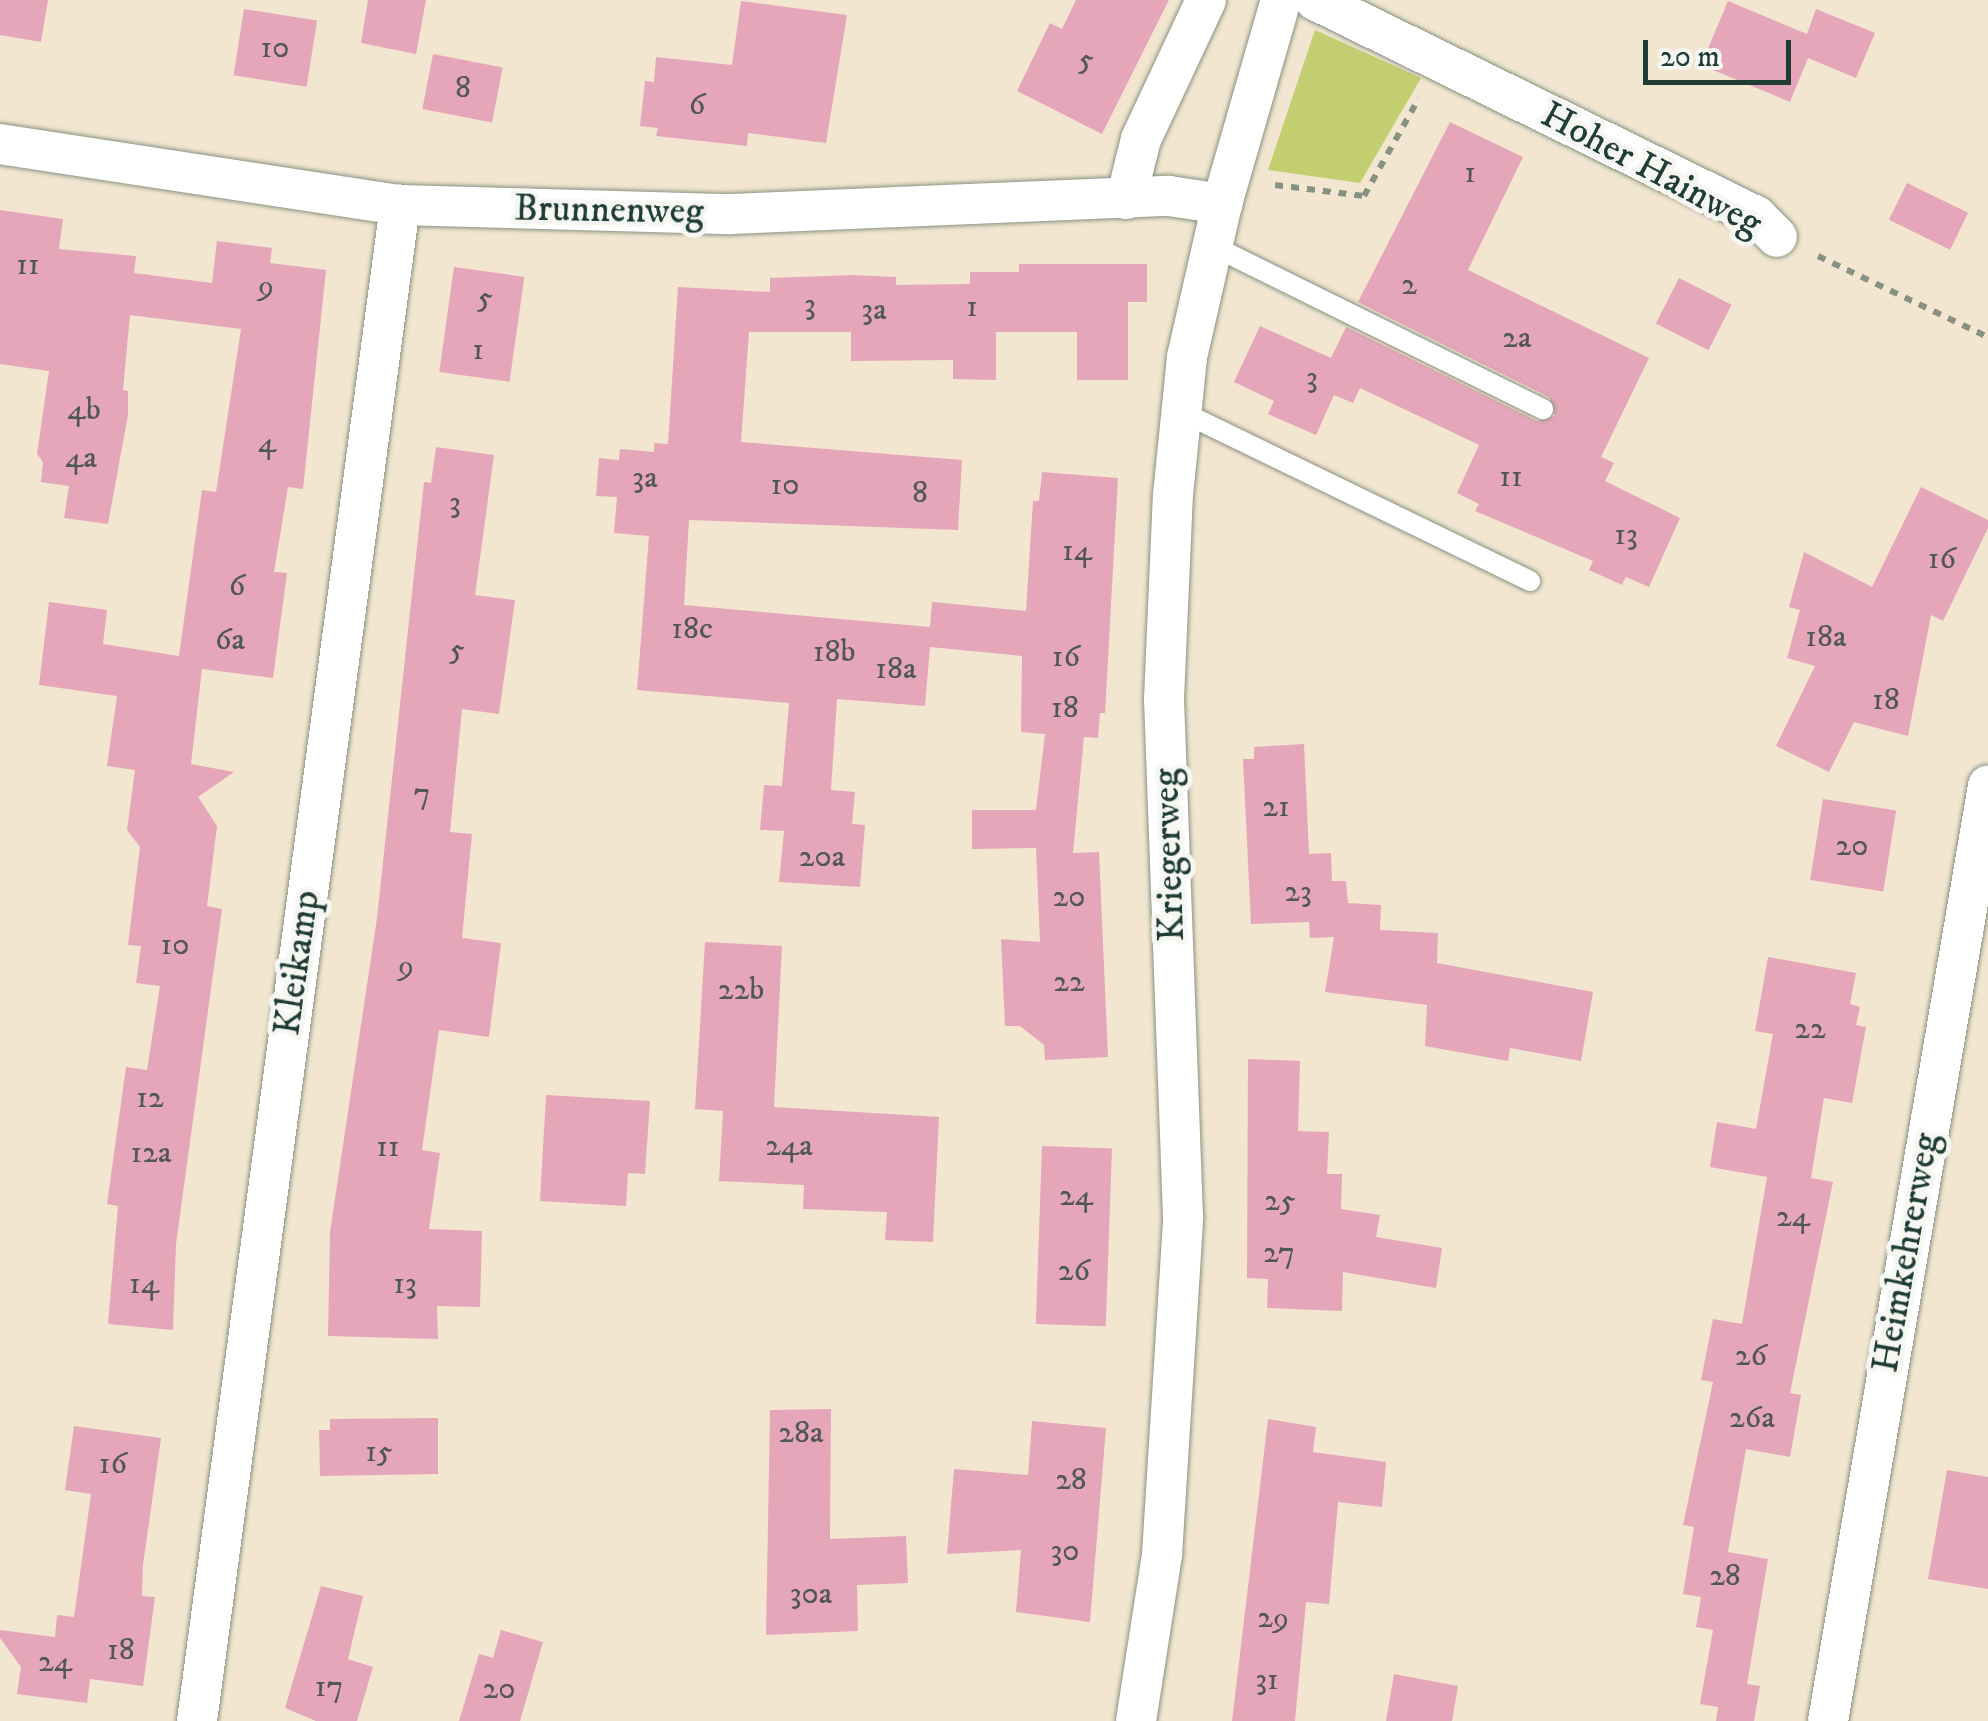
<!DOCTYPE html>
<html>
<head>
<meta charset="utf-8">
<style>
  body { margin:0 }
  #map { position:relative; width:1988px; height:1721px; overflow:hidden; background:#f2e6d0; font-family:"IM FELL DW Pica",serif }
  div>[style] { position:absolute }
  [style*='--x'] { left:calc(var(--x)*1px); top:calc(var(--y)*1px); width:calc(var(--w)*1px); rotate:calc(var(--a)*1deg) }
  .green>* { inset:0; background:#c2ce70 }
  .building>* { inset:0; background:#e5a6b9; transform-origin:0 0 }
  .path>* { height:6px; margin-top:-3px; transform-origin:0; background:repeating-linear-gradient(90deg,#889282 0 8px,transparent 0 16px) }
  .roads { filter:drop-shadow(0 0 2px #889282) drop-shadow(0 0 2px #889282) }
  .lane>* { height:20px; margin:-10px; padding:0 10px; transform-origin:10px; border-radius:10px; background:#fff }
  .street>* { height:40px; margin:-20px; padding:0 20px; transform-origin:20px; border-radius:20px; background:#fff }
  span { translate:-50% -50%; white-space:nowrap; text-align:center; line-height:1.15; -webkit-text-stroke:10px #f6f6f2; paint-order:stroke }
  .number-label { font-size:32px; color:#505755 }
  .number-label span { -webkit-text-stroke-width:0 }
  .street-label { font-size:38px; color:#1f3d34 }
  .scale { position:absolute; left:1643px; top:40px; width:148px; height:45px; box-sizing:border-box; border:5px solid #1f3d34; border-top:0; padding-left:12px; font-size:30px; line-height:35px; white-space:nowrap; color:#1f3d34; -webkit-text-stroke:8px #f6f6f2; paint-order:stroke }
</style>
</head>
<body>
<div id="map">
  <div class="green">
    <i style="clip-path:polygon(1315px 30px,1421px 78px,1360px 183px,1268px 170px)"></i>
  </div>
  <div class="building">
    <i style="clip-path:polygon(0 0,48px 0,41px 42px,0 35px)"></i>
    <i style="clip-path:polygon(368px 0,426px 0,416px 54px,361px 43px)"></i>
    <i style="clip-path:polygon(1076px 0,1169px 0,1102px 134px,1017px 91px,1050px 23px,1062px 29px)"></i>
    <i style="clip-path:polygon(741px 1px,847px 15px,826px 143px,748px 133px,747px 146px,656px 136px,658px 128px,640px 126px,645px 81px,654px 82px,656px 57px,732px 65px)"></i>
    <i style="clip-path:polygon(1728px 1px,1807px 34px,1816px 9px,1875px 33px,1856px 78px,1808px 58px,1790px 102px,1701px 65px)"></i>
    <i style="left:244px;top:9px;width:74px;height:67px;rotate:9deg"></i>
    <i style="left:433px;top:54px;width:71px;height:56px;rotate:11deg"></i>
    <i style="clip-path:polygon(1450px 122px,1523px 157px,1468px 270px,1649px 358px,1601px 457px,1614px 463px,1605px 481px,1680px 518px,1649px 587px,1626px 577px,1622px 585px,1589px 570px,1593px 561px,1475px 511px,1479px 504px,1457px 493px,1479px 445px,1360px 388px,1353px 403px,1334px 395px,1316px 435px,1268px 414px,1274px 401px,1234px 382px,1260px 326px,1331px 358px,1346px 327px,1537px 421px,1555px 416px,1549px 397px,1358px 302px)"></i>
    <i style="left:1907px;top:183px;width:68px;height:41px;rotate:26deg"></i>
    <i style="clip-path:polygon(0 210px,63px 219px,59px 249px,136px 256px,134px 273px,212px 283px,217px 241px,272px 248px,270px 263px,326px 270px,303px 489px,288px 487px,274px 572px,287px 573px,273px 678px,202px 669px,191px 764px,234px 772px,198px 797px,217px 826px,207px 906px,222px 909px,176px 1244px,173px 1330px,108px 1324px,118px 1206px,107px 1204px,126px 1067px,147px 1070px,160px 986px,136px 983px,141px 946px,128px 945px,140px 847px,127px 830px,135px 770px,107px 766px,117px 696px,39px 685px,49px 602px,107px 610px,103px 644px,179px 656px,202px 490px,216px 492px,241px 329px,130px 315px,123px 390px,128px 391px,128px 415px,108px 524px,64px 518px,69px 486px,41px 482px,43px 462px,37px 454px,49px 371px,0 364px)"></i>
    <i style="clip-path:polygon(1019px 264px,1147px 264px,1147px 302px,1128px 302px,1128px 380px,1077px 380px,1077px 332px,996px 332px,996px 380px,953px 379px,953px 360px,851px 361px,851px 332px,749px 332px,741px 442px,962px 460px,958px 530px,689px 520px,684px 605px,930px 627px,932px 602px,1026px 611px,1033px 501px,1039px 501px,1042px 472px,1118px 478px,1105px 713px,1100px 713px,1098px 738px,1084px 737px,1073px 853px,1099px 852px,1108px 1057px,1045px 1060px,1044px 1045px,1020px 1026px,1005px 1026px,1001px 939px,1040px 942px,1036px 848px,972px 849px,972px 810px,1036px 810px,1045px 734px,1021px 732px,1022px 656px,930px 647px,925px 706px,837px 699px,831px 790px,855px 792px,852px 824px,865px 825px,860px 887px,779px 882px,784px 831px,760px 830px,764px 785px,782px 786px,789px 703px,637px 690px,649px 536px,614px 533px,617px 497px,596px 496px,599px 458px,619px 460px,620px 449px,654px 452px,654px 443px,668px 444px,678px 287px,770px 292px,770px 278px,852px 275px,896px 277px,896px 285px,970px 284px,970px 272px,1019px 272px)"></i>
    <i style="left:454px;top:267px;width:71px;height:106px;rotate:8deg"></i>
    <i style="left:1679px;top:278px;width:59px;height:51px;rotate:27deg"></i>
    <i style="clip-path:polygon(436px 447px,494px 455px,475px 595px,515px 600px,499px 714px,462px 709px,450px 832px,472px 834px,462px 938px,501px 943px,489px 1037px,439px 1030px,422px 1150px,440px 1153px,429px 1229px,482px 1231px,480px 1307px,437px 1306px,438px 1339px,328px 1336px,330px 1232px,377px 918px,424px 482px,431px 483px)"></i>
    <i style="clip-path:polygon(1921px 487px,1988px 520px,1988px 528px,1943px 621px,1931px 615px,1908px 736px,1854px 722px,1829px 772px,1776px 746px,1815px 666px,1787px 658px,1800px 610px,1789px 607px,1804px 552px,1872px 587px)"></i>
    <i style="clip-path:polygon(1304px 744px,1309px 854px,1331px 853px,1332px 881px,1346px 881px,1348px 903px,1381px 905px,1380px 930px,1438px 933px,1437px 963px,1593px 992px,1581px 1061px,1510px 1048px,1508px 1061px,1425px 1046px,1427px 1005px,1325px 992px,1334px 937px,1310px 938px,1309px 922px,1251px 924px,1243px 759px,1254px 759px,1254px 747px)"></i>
    <i style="left:1823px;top:799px;width:74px;height:82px;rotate:9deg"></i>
    <i style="clip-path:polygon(705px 942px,782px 946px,774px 1107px,939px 1117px,933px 1242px,885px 1240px,887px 1212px,803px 1209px,804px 1185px,719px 1181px,723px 1111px,695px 1109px)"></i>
    <i style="clip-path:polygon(1768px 957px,1856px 973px,1850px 1004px,1860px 1007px,1856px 1025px,1866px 1027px,1852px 1103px,1824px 1098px,1811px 1178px,1833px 1182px,1790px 1393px,1801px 1395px,1790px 1457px,1746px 1449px,1728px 1552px,1768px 1559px,1747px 1684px,1760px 1686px,1754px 1721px,1716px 1721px,1718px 1707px,1700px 1704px,1713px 1630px,1696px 1627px,1701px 1597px,1683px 1594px,1694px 1527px,1683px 1525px,1713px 1382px,1701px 1380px,1713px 1319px,1742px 1324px,1767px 1177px,1710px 1167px,1717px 1122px,1756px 1129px,1773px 1034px,1755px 1031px)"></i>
    <i style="clip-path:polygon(1248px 1059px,1300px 1061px,1298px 1131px,1329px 1132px,1327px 1174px,1342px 1174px,1341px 1209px,1380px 1215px,1376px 1237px,1442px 1248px,1436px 1288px,1343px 1272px,1342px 1311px,1267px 1308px,1268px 1279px,1247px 1278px)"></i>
    <i style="clip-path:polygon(546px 1095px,650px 1101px,645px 1174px,628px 1173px,626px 1206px,540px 1201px)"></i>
    <i style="left:1042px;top:1146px;width:70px;height:178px;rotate:2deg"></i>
    <i style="clip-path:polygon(831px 1409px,830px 1539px,906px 1536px,908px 1583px,857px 1585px,858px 1631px,766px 1635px,770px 1410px)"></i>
    <i style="clip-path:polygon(438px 1418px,438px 1474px,320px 1476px,319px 1430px,330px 1430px,330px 1419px)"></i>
    <i style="clip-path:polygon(1268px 1419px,1316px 1427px,1313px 1452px,1386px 1462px,1382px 1507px,1338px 1502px,1329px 1604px,1306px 1602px,1295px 1721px,1232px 1721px)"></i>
    <i style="clip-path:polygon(1032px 1421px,1106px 1428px,1090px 1622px,1016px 1612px,1021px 1550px,947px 1554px,954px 1469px,1028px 1475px)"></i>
    <i style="clip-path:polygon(74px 1426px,161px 1438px,143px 1565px,142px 1596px,155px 1597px,143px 1686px,90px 1679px,87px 1703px,17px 1694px,21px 1667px,0 1638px,0 1630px,55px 1637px,57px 1615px,74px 1617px,91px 1494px,65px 1490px)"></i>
    <i style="clip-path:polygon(1947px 1470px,1988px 1477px,1988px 1589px,1928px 1579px)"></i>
    <i style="clip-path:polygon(321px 1586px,363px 1596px,348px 1659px,373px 1667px,357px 1721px,316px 1721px,285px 1708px)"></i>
    <i style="clip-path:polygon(501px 1630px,543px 1642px,520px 1721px,459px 1721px,479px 1654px,493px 1658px)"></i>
    <i style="clip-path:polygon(1394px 1674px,1458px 1686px,1452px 1721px,1386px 1721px)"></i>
  </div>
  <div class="path">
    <i style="--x:1275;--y:185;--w:90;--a:7"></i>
    <i style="--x:1364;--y:196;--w:112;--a:-60.7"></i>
    <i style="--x:1818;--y:256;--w:188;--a:25.5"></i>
  </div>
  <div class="roads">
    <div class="lane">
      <i style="--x:1215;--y:247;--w:366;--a:26.3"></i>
      <i style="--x:1182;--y:412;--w:387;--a:25.9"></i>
    </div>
    <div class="street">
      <i style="--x:1315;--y:0;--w:492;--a:26.1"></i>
      <i style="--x:1757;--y:217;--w:28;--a:45"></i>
      <i style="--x:0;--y:144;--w:405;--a:8.7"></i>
      <i style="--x:400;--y:205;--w:331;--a:1.6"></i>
      <i style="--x:731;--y:214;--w:438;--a:-2.4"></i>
      <i style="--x:1169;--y:196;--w:54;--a:8.6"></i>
      <i style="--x:1126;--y:199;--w:62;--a:-76"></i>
      <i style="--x:1141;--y:139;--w:153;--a:-64.9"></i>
      <i style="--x:197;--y:1721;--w:1530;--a:-82.37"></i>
      <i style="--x:1136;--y:1721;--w:168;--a:-81.1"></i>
      <i style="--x:1162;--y:1555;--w:339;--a:-86.4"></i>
      <i style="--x:1183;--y:1217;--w:518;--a:-92.1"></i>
      <i style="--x:1164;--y:699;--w:204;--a:-87.5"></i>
      <i style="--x:1173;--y:495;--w:139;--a:-84.2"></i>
      <i style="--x:1187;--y:357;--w:157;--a:-77.1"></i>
      <i style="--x:1222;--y:204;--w:212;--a:-73.9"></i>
      <i style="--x:1828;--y:1721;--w:949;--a:-80.29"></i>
    </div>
  </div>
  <div class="number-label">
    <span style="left:275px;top:48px">10</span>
    <span style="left:1086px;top:60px">5</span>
    <span style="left:463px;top:88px">8</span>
    <span style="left:697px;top:105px">6</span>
    <span style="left:1470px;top:173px">1</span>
    <span style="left:28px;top:265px">11</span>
    <span style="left:1409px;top:285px">2</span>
    <span style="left:266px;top:286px">9</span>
    <span style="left:485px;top:298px">5</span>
    <span style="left:810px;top:305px">3</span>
    <span style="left:972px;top:307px">1</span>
    <span style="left:874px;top:310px">3a</span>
    <span style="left:1517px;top:338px">2a</span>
    <span style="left:478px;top:350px">1</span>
    <span style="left:1312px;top:378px">3</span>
    <span style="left:84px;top:410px">4b</span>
    <span style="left:267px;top:443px">4</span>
    <span style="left:81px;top:458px">4a</span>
    <span style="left:1511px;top:477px">11</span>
    <span style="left:645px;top:478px">3a</span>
    <span style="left:785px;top:485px">10</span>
    <span style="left:920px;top:493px">8</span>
    <span style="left:455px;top:503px">3</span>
    <span style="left:1626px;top:535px">13</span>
    <span style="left:1077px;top:551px">14</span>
    <span style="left:1942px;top:559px">16</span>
    <span style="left:237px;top:586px">6</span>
    <span style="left:692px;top:629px">18c</span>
    <span style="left:1826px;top:637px">18a</span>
    <span style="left:230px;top:640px">6a</span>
    <span style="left:457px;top:650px">5</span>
    <span style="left:834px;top:652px">18b</span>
    <span style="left:1066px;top:657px">16</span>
    <span style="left:896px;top:669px">18a</span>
    <span style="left:1886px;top:700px">18</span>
    <span style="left:1065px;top:708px">18</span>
    <span style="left:422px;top:794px">7</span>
    <span style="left:1276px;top:807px">21</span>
    <span style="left:1852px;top:846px">20</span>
    <span style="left:822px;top:857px">20a</span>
    <span style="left:1298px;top:892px">23</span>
    <span style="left:1069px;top:897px">20</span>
    <span style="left:175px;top:945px">10</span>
    <span style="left:406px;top:966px">9</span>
    <span style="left:1069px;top:982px">22</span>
    <span style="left:741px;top:990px">22b</span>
    <span style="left:1810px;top:1029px">22</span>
    <span style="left:150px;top:1098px">12</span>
    <span style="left:789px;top:1146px">24a</span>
    <span style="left:388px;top:1147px">11</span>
    <span style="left:151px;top:1153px">12a</span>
    <span style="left:1076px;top:1196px">24</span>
    <span style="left:1280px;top:1201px">25</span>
    <span style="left:1793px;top:1217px">24</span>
    <span style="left:1279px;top:1253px">27</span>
    <span style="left:1074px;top:1271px">26</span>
    <span style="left:144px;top:1284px">14</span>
    <span style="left:405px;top:1284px">13</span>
    <span style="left:1751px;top:1356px">26</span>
    <span style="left:1752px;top:1418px">26a</span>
    <span style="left:801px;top:1433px">28a</span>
    <span style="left:379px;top:1452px">15</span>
    <span style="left:113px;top:1464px">16</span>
    <span style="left:1071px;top:1480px">28</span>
    <span style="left:1065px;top:1551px">30</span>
    <span style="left:1725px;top:1576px">28</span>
    <span style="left:811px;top:1594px">30a</span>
    <span style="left:1273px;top:1618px">29</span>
    <span style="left:121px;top:1650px">18</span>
    <span style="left:55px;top:1662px">24</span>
    <span style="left:1267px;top:1680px">31</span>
    <span style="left:329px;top:1687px">17</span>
    <span style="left:499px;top:1689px">20</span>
  </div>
  <div class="street-label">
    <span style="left:1651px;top:170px;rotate:28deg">Hoher Hainweg</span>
    <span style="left:609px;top:211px;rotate:1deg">Brunnenweg</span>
    <span style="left:1170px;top:855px;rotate:-92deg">Kriegerweg</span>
    <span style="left:298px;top:963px;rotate:-82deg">Kleikamp</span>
    <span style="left:1907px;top:1253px;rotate:-80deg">Heimkehrerweg</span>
  </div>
  <div class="scale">20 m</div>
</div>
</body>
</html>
